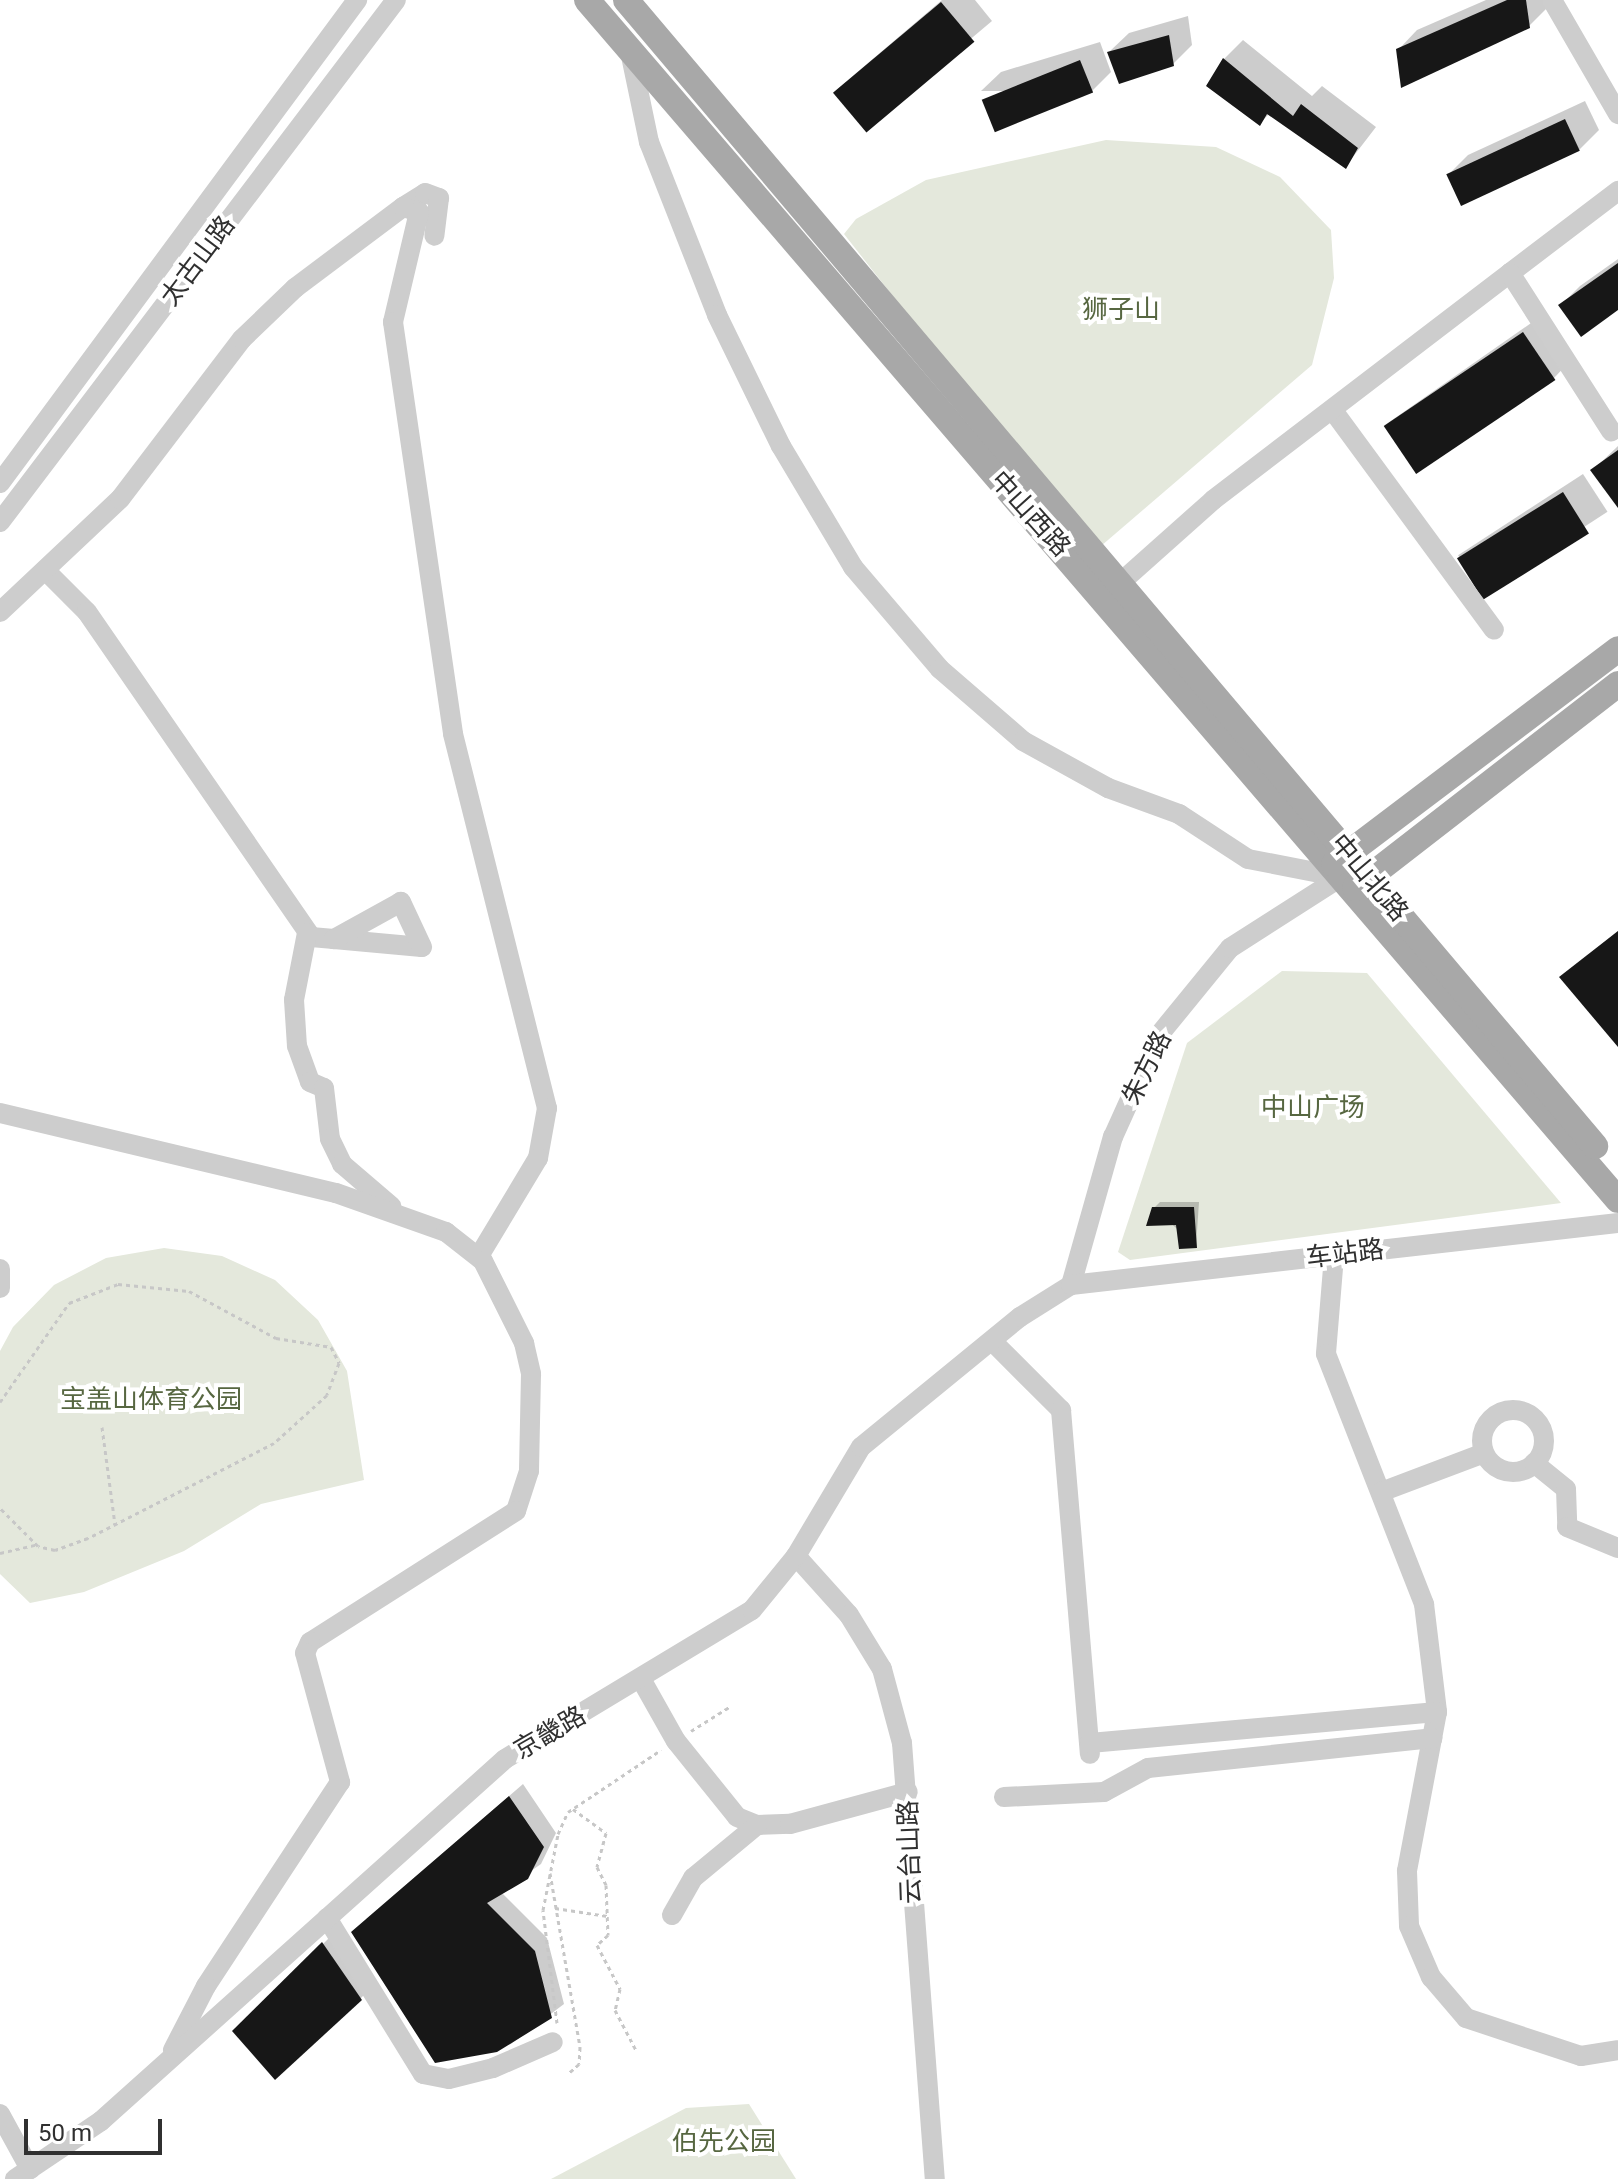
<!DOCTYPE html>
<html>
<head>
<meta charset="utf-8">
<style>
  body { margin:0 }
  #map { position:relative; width:1618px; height:2179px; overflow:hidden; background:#fff; font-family:Roboto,"Noto Sans SC",sans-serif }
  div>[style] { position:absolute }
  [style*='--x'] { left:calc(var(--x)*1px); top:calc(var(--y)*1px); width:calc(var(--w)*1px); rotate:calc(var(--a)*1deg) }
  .green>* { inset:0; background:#e4e8dc }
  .shadow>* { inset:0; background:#0003; transform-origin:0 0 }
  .building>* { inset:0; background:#171717; transform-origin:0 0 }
  .path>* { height:3px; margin-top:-1.5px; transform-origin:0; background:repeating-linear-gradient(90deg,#c7c7c7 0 4px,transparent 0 8px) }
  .minor>* { height:20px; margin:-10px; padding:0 10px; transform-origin:10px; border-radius:10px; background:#cdcdcd }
  .minor>.ring { margin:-10px; padding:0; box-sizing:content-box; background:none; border:20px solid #cdcdcd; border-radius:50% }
  .major>* { height:26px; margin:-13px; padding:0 13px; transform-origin:13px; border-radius:13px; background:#a8a8a8 }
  span { translate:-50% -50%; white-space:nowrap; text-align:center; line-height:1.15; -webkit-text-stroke:8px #fff; paint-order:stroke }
  .street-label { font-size:26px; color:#303030 }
  .park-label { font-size:26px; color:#576741 }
  .scale { position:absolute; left:24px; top:2119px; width:138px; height:36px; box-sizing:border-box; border:4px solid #303030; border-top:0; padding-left:10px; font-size:24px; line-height:28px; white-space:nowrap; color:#303030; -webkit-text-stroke:6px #fff; paint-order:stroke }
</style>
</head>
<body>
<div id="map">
  <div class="green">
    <i style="clip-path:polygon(1106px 140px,1216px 147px,1280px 177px,1331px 230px,1334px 278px,1312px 365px,1094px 552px,844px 234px,856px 219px,926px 180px)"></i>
    <i style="clip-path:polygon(1282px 971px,1367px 973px,1561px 1203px,1130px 1260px,1118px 1252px,1187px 1043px)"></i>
    <i style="clip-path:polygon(164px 1248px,222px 1256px,275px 1280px,318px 1320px,347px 1371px,364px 1480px,261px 1504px,184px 1551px,84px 1592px,30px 1603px,0 1574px,0 1351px,13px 1327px,54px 1285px,106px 1258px)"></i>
    <i style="clip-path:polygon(749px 2104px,796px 2179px,551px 2179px,686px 2108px)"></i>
  </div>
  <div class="shadow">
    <i style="clip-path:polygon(942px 0,975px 0,992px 21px,865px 128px,834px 92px)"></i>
    <i style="clip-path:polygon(1486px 0,1548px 0,1549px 6px,1529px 26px,1398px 50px,1417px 30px)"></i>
    <i style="clip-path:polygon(1188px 16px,1192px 45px,1173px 64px,1109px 52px,1129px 33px)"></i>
    <i style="clip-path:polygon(1243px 40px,1312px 96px,1322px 86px,1376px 127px,1346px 166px,1269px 114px,1260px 123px,1224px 59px)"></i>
    <i style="clip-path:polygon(1100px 42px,1111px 72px,1092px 91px,981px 91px,1001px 72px)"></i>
    <i style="clip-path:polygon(1585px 101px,1599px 130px,1579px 150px,1449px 174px,1468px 155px)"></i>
    <i style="clip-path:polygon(1618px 259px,1618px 308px,1561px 305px,1580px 286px)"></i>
    <i style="clip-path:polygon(1544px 314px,1573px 358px,1554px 378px,1385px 425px)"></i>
    <i style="clip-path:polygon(1618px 446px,1618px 500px,1593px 470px)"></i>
    <i style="left:1583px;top:474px;width:45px;height:149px;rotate:57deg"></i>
    <i style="clip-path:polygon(1618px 931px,1618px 1044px,1561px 977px)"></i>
    <i style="clip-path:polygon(1160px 1202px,1199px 1202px,1196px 1246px,1154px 1208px)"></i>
    <i style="clip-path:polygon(523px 1784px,556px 1833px,541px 1864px,501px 1892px,547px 1938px,564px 2004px,511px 2044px,436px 2061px,366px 1919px)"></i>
    <i style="clip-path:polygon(336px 1931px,374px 1985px,361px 1998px,235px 2032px)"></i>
  </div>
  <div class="building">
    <i style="clip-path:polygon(1507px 0,1526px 0,1530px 28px,1401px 88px,1396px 49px)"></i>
    <i style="left:941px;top:2px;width:52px;height:141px;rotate:50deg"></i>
    <i style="clip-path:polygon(1169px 35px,1174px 66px,1119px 84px,1107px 52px)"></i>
    <i style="clip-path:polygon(1223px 58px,1293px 116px,1301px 104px,1358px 148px,1346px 169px,1267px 114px,1260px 126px,1206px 86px)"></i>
    <i style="left:1080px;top:60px;width:35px;height:106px;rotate:68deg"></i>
    <i style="left:1565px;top:119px;width:35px;height:131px;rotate:65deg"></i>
    <i style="clip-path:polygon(1618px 263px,1618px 310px,1581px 337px,1558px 305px)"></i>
    <i style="left:1523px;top:332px;width:58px;height:168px;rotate:56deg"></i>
    <i style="clip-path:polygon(1618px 450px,1618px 508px,1590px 470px)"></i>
    <i style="left:1563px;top:492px;width:49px;height:125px;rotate:58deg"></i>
    <i style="clip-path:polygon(1618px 931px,1618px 1047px,1559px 977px)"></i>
    <i style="clip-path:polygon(1152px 1207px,1194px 1207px,1197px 1248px,1179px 1249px,1176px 1225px,1146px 1226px)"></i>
    <i style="clip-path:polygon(509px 1796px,544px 1847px,528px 1879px,487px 1903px,535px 1951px,552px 2018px,497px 2052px,435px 2063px,351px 1932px)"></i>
    <i style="clip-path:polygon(322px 1942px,362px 2000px,275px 2080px,232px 2031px)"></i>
  </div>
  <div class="path">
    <i style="--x:0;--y:1402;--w:121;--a:-55.1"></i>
    <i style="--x:69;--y:1303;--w:53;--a:-21.2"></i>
    <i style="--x:118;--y:1284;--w:71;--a:5.6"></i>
    <i style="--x:189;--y:1291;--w:99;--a:28.4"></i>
    <i style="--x:276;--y:1338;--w:56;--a:9.3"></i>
    <i style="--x:331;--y:1347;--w:18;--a:63"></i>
    <i style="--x:339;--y:1363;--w:34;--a:111"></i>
    <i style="--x:327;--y:1395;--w:72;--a:137.8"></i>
    <i style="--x:274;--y:1443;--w:209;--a:152.9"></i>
    <i style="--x:88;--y:1538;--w:35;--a:160"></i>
    <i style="--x:55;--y:1550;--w:17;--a:-167"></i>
    <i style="--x:38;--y:1546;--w:54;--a:-135"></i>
    <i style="--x:102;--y:1427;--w:99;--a:82.4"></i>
    <i style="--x:0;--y:1553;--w:36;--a:-13"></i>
    <i style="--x:691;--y:1731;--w:47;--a:-32"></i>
    <i style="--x:573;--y:1809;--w:41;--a:36"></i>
    <i style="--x:606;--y:1833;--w:35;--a:105"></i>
    <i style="--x:597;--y:1867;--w:20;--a:63"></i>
    <i style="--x:606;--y:1885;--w:50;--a:87.7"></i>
    <i style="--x:608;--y:1935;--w:15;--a:138"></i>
    <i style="--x:597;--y:1945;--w:50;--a:62.4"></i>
    <i style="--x:620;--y:1989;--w:22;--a:103"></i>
    <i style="--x:615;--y:2010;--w:47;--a:62.4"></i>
    <i style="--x:550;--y:1873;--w:177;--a:80.2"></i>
    <i style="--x:580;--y:2047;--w:17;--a:93"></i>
    <i style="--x:579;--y:2064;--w:13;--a:138"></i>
    <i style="--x:555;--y:1908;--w:53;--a:8.7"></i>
    <i style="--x:557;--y:2023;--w:114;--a:-97.1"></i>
    <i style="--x:543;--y:1910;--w:77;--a:-78.8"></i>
    <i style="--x:558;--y:1834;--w:24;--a:-66"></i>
    <i style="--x:568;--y:1812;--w:112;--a:-33.7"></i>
  </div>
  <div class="minor">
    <i style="--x:1552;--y:0;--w:132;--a:59.9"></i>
    <i style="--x:631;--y:56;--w:88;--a:78.2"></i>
    <i style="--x:649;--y:142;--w:186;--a:68.5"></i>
    <i style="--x:717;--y:315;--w:146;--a:64"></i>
    <i style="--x:781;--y:446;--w:141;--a:59.2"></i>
    <i style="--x:853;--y:567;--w:134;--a:49.5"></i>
    <i style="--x:940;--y:669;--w:110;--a:40.9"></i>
    <i style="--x:1023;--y:741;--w:97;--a:28.9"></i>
    <i style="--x:1108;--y:788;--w:76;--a:20.1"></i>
    <i style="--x:1179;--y:814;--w:82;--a:33.1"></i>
    <i style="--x:1248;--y:859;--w:95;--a:11"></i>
    <i style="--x:403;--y:207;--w:26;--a:-32"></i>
    <i style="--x:425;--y:193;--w:15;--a:20"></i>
    <i style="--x:439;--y:198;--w:38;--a:97"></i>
    <i style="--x:1510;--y:273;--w:136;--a:-37.2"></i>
    <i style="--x:1334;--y:412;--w:270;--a:53.7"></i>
    <i style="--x:0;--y:483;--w:601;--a:-53.53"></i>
    <i style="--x:0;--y:522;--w:655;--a:-52.82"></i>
    <i style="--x:45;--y:570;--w:59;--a:45"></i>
    <i style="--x:87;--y:612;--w:395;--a:55.4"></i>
    <i style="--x:311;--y:937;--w:23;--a:5"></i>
    <i style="--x:334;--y:939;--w:88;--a:5.2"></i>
    <i style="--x:422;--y:947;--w:50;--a:-115"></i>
    <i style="--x:401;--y:902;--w:77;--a:151.1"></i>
    <i style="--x:1120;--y:583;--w:125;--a:-41.7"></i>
    <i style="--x:1213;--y:500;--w:374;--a:-37.4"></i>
    <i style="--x:1510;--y:273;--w:188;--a:57.4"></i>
    <i style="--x:0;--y:612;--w:165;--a:-43.3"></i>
    <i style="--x:120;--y:499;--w:201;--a:-52.7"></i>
    <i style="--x:242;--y:339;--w:74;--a:-43.9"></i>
    <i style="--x:295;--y:288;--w:135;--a:-36.9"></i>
    <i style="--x:403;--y:207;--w:17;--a:17"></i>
    <i style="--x:419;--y:212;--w:113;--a:103.3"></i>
    <i style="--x:393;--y:322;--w:416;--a:81.7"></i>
    <i style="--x:453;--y:734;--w:386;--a:75.9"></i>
    <i style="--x:547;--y:1108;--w:51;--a:100.2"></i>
    <i style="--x:538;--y:1158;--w:114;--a:121"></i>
    <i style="--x:307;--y:933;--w:68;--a:101"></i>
    <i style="--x:294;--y:1000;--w:46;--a:86.3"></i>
    <i style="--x:297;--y:1046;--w:38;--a:70"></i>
    <i style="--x:310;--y:1082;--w:15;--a:23"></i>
    <i style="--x:324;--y:1088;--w:51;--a:83.3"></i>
    <i style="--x:330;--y:1139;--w:28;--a:64"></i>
    <i style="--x:342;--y:1164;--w:65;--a:40.6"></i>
    <i style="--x:0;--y:1113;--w:345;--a:13.4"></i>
    <i style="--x:336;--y:1193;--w:117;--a:19.5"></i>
    <i style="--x:446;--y:1232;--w:47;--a:38.1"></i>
    <i style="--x:483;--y:1261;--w:92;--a:63.4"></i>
    <i style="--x:524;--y:1343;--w:32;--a:77"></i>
    <i style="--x:531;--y:1374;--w:97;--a:91.2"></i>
    <i style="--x:529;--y:1471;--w:42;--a:108"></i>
    <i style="--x:516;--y:1511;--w:244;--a:147.5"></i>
    <i style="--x:310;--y:1642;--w:12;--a:114"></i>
    <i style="--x:305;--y:1653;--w:134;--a:74.8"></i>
    <i style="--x:340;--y:1782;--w:244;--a:123.3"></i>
    <i style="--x:206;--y:1986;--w:72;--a:117.3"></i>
    <i style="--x:1334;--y:1256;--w:98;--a:94.7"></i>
    <i style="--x:1326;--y:1354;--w:269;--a:68.6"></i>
    <i style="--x:1424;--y:1604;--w:109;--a:83.1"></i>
    <i style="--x:1437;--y:1712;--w:162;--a:100.7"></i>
    <i style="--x:1407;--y:1871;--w:55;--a:87.9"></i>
    <i style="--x:1409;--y:1926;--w:56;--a:66.7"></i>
    <i style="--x:1431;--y:1977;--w:54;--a:49.5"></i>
    <i style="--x:1466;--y:2018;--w:121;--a:18.3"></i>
    <i style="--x:1581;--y:2056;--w:37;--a:-9"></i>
    <i style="--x:0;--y:1269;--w:19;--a:90"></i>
    <i style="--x:1071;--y:1285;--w:154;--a:-74.2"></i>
    <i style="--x:1113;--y:1137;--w:112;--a:-65.7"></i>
    <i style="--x:1159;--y:1035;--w:112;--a:-50.8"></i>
    <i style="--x:1230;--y:948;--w:132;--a:-32.6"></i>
    <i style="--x:992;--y:1341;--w:98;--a:45"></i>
    <i style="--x:1061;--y:1410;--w:345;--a:85.2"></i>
    <i class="ring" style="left:1482px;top:1410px;width:42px;height:42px"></i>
    <i style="--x:1534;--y:1463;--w:41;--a:39.1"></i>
    <i style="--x:1566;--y:1489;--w:38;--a:88"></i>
    <i style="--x:1567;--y:1527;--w:55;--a:22.4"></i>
    <i style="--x:1381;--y:1492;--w:110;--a:-20.7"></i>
    <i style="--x:796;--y:1556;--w:79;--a:48.1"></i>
    <i style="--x:849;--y:1615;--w:63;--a:58.6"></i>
    <i style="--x:882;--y:1669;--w:77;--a:74.9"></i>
    <i style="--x:902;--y:1743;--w:437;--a:85.7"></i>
    <i style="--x:641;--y:1679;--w:71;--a:60.6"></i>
    <i style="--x:676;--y:1741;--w:97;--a:51.2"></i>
    <i style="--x:737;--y:1817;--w:22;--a:22"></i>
    <i style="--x:757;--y:1825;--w:33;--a:-2"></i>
    <i style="--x:790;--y:1824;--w:122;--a:-15.2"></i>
    <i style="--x:1090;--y:1743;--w:348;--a:-5.1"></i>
    <i style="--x:1004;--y:1797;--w:100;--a:-2.9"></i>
    <i style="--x:1104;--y:1792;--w:50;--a:-28.6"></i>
    <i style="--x:1148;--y:1768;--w:286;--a:-6"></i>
    <i style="--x:672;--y:1915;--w:43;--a:-60.4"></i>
    <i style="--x:693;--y:1878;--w:83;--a:-39.6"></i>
    <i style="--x:327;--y:1918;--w:183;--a:58.4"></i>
    <i style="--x:423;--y:2074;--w:26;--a:11"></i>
    <i style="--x:449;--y:2079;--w:45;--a:-14"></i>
    <i style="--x:493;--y:2068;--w:65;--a:-23.4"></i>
    <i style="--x:0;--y:2114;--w:63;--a:61.4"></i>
    <i style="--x:15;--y:2179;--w:104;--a:-34"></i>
    <i style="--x:101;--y:2121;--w:542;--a:-41.86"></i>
    <i style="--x:505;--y:1759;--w:288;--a:-31.1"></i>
    <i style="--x:752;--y:1610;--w:70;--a:-50.8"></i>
    <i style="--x:796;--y:1556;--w:127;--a:-59.2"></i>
    <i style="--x:861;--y:1447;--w:205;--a:-39.3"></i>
    <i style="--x:1020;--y:1317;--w:60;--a:-32.1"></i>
    <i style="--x:1071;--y:1285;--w:551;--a:-6.47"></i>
  </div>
  <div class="major">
    <i style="--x:587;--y:0;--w:1582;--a:49.33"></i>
    <i style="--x:626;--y:0;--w:1501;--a:49.78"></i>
    <i style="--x:1334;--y:864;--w:356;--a:-37.1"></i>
    <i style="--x:1355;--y:888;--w:333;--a:-37.8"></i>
  </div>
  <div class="street-label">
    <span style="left:198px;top:261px;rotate:-53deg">太古山路</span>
    <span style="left:1030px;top:514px;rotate:48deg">中山西路</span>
    <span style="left:1369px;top:878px;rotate:50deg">中山北路</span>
    <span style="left:1147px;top:1068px;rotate:-64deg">朱方路</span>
    <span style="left:1345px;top:1254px;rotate:-7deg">车站路</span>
    <span style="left:550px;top:1733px;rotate:-30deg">京畿路</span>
    <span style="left:910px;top:1852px;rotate:-92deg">云台山路</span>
  </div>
  <div class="park-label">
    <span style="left:1121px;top:310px">狮子山</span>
    <span style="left:1313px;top:1108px">中山广场</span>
    <span style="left:151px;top:1400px">宝盖山体育公园</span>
    <span style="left:724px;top:2142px">伯先公园</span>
  </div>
  <div class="scale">50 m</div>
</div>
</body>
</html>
